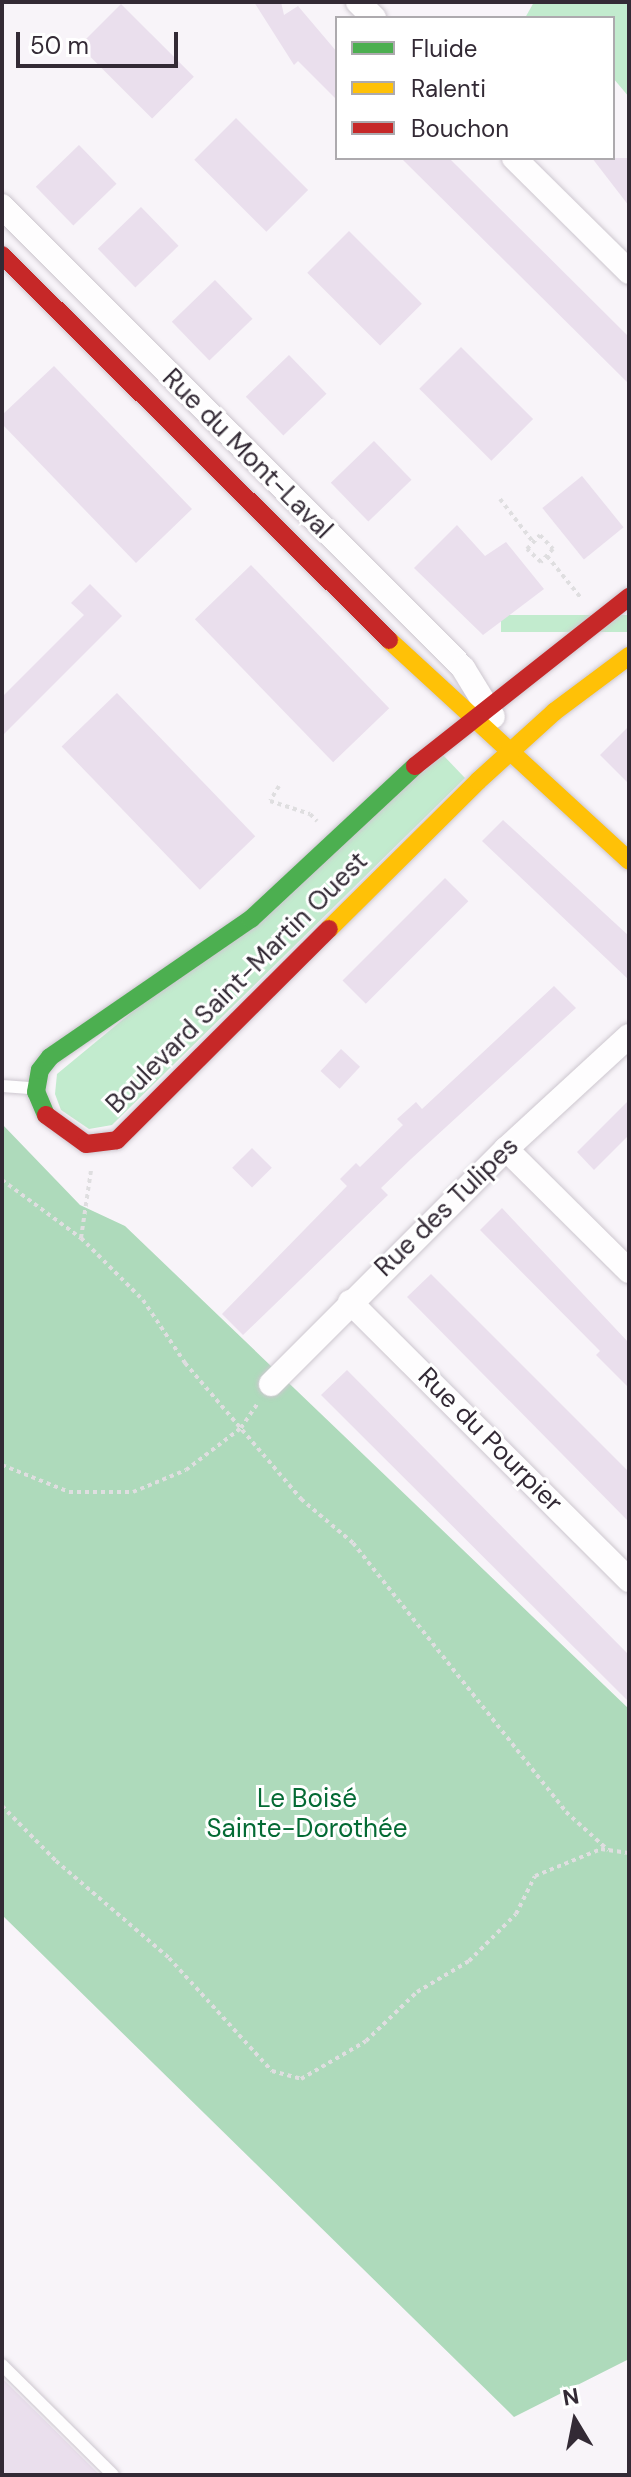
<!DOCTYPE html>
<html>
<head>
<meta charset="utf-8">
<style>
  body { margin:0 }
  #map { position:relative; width:631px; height:2477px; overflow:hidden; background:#f8f4f9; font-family:"DM Sans",sans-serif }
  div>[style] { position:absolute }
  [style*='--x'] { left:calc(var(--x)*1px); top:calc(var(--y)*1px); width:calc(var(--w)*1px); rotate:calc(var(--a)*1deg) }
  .green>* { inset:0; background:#c2ebce; transform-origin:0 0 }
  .forest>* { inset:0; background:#aedabb }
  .building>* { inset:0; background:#eadfed; transform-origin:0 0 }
  .path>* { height:4px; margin-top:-2px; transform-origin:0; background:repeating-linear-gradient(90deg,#dfdee0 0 4px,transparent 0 8px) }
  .roads { filter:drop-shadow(0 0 2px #cdc7cf) drop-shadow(0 0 2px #cdc7cf) }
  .lane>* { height:12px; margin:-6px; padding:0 6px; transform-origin:6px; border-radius:6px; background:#fefdfe }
  .street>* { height:24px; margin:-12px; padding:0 12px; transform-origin:12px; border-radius:12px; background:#fefdfe }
  .fast>* { height:18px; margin:-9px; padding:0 9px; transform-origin:9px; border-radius:9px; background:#4caf50 }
  .slow>* { height:18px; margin:-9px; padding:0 9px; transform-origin:9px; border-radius:9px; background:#ffc107 }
  .jam>* { height:18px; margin:-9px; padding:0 9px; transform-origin:9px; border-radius:9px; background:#c62828 }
  span { translate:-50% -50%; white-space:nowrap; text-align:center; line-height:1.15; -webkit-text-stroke:6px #fff; paint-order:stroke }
  .street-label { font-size:26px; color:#332a35 }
  .park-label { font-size:26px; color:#046a34 }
  .frame { position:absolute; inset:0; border:4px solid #332a35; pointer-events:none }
  .legend { position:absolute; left:335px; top:16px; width:280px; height:144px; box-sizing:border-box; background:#fff; border:2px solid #adaaae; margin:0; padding:10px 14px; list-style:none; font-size:24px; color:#332a35 }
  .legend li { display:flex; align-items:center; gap:16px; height:40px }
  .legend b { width:40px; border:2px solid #adaaae }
  .north { position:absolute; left:535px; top:2381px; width:80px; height:80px; -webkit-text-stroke:6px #fff; paint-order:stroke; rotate:350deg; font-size:22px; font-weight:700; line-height:32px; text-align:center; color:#332a35 }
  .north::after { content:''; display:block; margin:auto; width:28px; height:36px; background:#332a35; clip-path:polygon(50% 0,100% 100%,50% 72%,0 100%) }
  .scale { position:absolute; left:16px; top:32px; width:162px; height:36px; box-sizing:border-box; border:4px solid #332a35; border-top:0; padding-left:10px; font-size:24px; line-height:28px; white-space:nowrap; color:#332a35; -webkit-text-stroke:6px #fff; paint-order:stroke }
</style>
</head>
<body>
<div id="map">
  <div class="green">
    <i style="clip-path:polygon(534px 2px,629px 2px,629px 97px,613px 78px,613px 18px,525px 18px)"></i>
    <i style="left:629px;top:615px;width:17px;height:128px;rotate:90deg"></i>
    <i style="clip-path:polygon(443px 755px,465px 778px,112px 1125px,89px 1129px,61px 1110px,55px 1094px,57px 1074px)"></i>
  </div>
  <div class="forest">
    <i style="clip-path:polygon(2px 1124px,80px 1205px,125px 1226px,629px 1709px,629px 2359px,514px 2417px,2px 1915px)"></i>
  </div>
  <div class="building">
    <i style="clip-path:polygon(254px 2px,281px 2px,284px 15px,298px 6px,337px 52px,337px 100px,298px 61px,294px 65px)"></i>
    <i style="left:121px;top:4px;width:103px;height:59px;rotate:45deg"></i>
    <i style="left:236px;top:118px;width:102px;height:59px;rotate:45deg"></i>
    <i style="left:79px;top:145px;width:54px;height:60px;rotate:46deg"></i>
    <i style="clip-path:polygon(401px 158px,449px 158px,629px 337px,629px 384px)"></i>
    <i style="clip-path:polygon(592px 158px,629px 158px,629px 206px)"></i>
    <i style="left:141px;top:207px;width:54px;height:60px;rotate:46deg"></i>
    <i style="left:349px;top:231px;width:103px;height:59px;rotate:45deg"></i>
    <i style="left:215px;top:280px;width:54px;height:60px;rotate:46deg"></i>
    <i style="left:461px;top:347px;width:102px;height:59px;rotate:45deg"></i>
    <i style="left:289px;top:355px;width:54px;height:60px;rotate:46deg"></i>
    <i style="clip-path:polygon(54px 366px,192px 509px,136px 563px,2px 424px,2px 415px)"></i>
    <i style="left:374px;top:441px;width:54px;height:60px;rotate:46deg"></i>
    <i style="left:582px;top:476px;width:66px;height:51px;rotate:51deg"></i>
    <i style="clip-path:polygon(457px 525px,485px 556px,506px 542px,544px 589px,483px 635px,414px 568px)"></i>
    <i style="left:251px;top:565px;width:199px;height:78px;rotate:46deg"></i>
    <i style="clip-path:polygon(90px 584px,122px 616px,2px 736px,2px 697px,84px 615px,71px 603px)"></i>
    <i style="left:117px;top:693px;width:199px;height:77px;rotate:46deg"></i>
    <i style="clip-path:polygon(629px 726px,629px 784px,600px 755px)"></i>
    <i style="clip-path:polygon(503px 820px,629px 936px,629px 980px,482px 841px)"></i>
    <i style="left:445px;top:878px;width:33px;height:145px;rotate:45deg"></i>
    <i style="clip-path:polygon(554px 986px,576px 1008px,411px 1159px,381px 1188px,388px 1195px,243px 1335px,222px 1314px,347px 1186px,340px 1179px,356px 1163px,360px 1167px,403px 1125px,397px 1119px,416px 1102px,422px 1109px)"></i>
    <i style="left:341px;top:1049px;width:26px;height:30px;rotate:43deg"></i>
    <i style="clip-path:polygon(629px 1100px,629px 1135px,594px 1170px,577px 1152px)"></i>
    <i style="left:252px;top:1148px;width:28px;height:28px;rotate:45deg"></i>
    <i style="clip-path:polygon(502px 1208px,629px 1343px,629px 1388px,596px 1355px,600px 1351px,480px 1230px)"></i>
    <i style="clip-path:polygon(431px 1274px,629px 1472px,629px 1522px,407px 1297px)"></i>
    <i style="clip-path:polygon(347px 1370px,629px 1655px,629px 1702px,321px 1395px)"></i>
    <i style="clip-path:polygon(2px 2378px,100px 2475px,2px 2475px)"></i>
  </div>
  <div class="path">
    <i style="--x:500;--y:499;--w:54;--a:52.5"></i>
    <i style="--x:540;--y:535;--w:19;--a:47"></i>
    <i style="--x:553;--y:549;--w:18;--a:133"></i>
    <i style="--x:541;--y:562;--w:19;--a:-137"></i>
    <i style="--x:527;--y:549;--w:19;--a:-47"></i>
    <i style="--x:547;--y:556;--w:54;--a:51"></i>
    <i style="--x:279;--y:786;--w:17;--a:121"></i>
    <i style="--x:270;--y:801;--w:42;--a:18"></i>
    <i style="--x:310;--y:814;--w:10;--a:45"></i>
    <i style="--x:2;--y:1180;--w:98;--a:36.3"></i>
    <i style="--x:81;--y:1238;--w:88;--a:45"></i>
    <i style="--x:143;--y:1300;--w:76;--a:56.3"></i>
    <i style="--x:185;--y:1363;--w:179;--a:49.5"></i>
    <i style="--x:301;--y:1499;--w:68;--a:40.2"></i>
    <i style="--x:353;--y:1543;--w:343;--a:51.6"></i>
    <i style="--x:566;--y:1812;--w:57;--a:42.1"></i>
    <i style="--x:81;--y:1238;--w:69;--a:-81.6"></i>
    <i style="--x:2;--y:1465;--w:72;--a:21.9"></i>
    <i style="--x:69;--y:1492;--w:64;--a:0"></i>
    <i style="--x:133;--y:1492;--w:57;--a:-22.5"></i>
    <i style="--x:186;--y:1470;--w:69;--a:-37.4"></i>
    <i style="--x:241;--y:1428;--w:30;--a:-56"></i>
    <i style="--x:2;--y:1806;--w:77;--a:45.5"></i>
    <i style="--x:56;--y:1861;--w:149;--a:40.6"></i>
    <i style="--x:169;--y:1958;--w:153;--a:47.7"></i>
    <i style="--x:272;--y:2071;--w:30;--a:15"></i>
    <i style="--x:301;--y:2079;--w:75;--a:-30.3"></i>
    <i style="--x:366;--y:2041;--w:71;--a:-43.9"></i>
    <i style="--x:417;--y:1992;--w:61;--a:-30.8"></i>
    <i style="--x:469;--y:1961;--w:66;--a:-45"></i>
    <i style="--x:516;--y:1914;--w:42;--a:-63.4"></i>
    <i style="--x:535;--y:1876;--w:71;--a:-22.2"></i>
    <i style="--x:601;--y:1849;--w:28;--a:8"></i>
  </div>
  <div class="roads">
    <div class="lane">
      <i style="--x:2;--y:1086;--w:31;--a:4"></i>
      <i style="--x:2;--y:2365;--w:156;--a:44.7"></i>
    </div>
    <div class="street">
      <i style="--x:358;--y:2;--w:23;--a:45"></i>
      <i style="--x:514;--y:158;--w:162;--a:44.7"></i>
      <i style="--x:2;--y:206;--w:653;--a:45.06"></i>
      <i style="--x:463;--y:668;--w:57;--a:58.5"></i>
      <i style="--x:506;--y:1149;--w:173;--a:44.8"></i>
      <i style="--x:350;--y:1302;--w:394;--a:44.9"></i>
      <i style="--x:271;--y:1384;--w:332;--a:-45"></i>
      <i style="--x:506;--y:1149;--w:167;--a:-42.6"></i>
    </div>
    <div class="fast">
      <i style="--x:46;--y:1115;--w:25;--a:-113"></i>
      <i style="--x:36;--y:1092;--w:22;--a:-80"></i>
      <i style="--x:40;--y:1070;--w:16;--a:-52"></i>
      <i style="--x:50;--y:1057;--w:244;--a:-34.5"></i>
      <i style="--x:251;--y:919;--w:224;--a:-43"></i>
    </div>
    <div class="slow">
      <i style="--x:389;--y:640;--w:326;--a:42.6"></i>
      <i style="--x:329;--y:929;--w:210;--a:-44.8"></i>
      <i style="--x:478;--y:781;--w:103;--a:-42.2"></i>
      <i style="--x:554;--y:712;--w:94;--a:-36.7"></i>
    </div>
    <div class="jam">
      <i style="--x:2;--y:255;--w:546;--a:44.85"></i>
      <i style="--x:415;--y:766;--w:273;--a:-38.3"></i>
      <i style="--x:46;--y:1115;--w:49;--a:35.9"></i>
      <i style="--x:86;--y:1144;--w:31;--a:-7"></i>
      <i style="--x:117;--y:1140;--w:299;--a:-44.9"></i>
    </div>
  </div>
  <div class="street-label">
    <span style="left:247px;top:454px;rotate:45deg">Rue du Mont-Laval</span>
    <span style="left:237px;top:983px;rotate:-45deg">Boulevard Saint-Martin Ouest</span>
    <span style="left:447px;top:1207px;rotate:-44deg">Rue des Tulipes</span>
    <span style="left:490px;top:1440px;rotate:45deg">Rue du Pourpier</span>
  </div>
  <div class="park-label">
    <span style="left:307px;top:1814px">Le Boisé<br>Sainte-Dorothée</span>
  </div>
  <div class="frame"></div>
  <ul class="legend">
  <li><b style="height:10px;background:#4caf50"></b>Fluide</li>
  <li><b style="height:10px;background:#ffc107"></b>Ralenti</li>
  <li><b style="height:10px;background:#c62828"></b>Bouchon</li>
  </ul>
  <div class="north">N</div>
  <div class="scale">50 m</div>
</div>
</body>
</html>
